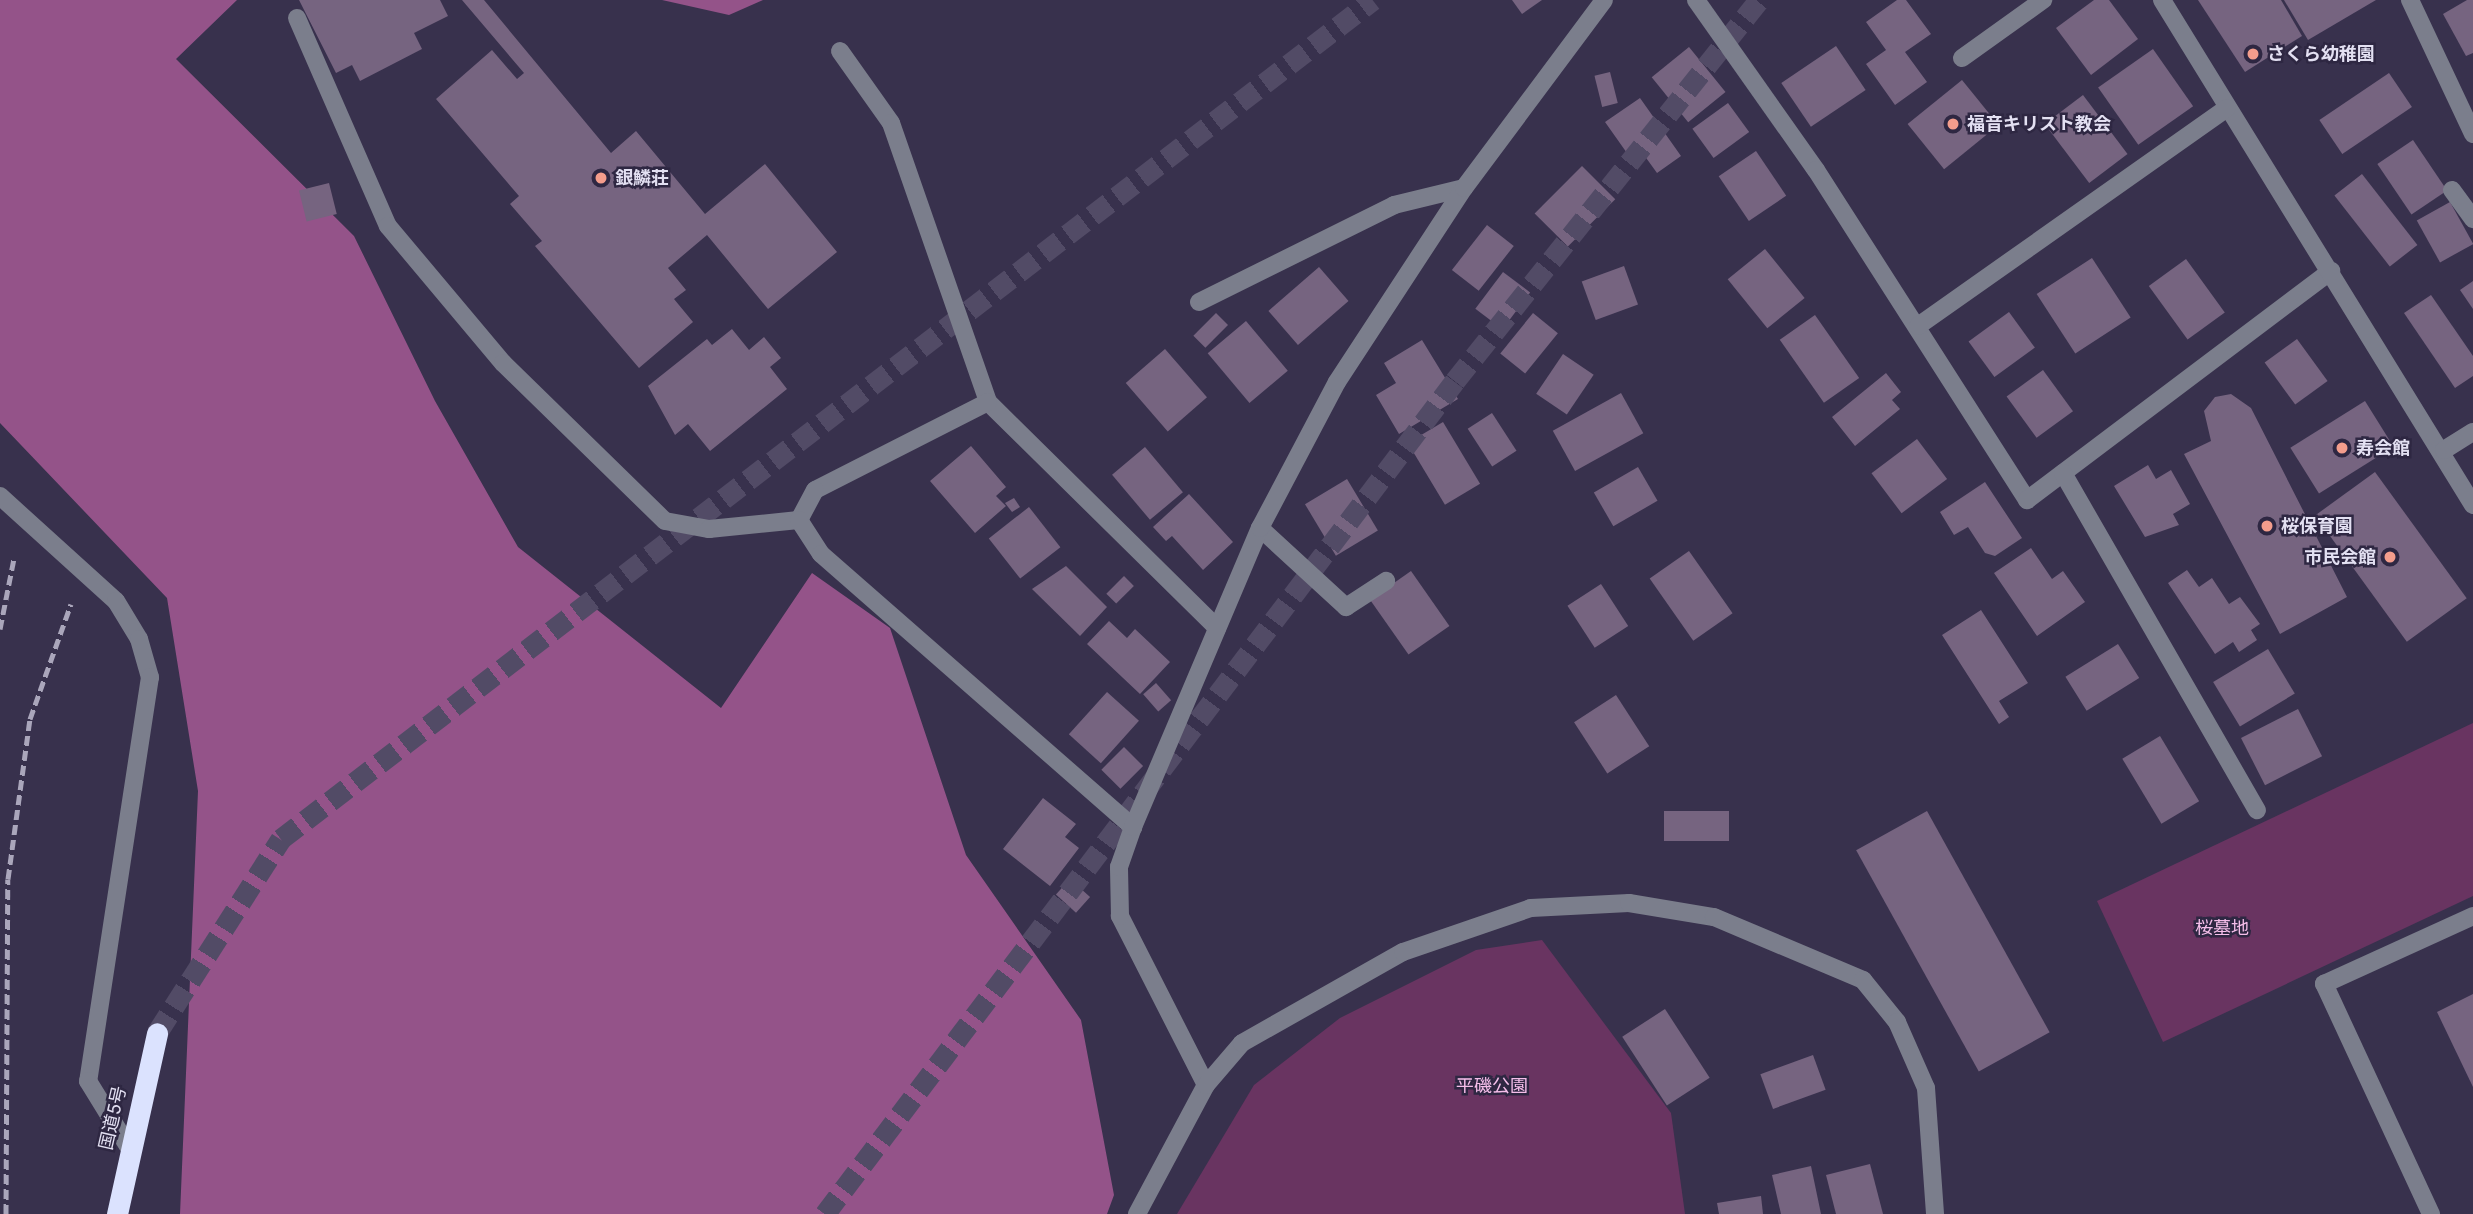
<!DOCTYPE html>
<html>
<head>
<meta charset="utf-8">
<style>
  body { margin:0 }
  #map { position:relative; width:2473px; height:1214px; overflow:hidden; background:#38314d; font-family:Inter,"Noto Sans JP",sans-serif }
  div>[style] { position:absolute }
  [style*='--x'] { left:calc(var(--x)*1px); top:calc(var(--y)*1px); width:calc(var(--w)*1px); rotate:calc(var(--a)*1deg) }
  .green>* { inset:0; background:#693461 }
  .forest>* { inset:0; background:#945389 }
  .building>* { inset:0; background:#766480; transform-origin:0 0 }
  .highway-tunnel>* { height:21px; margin-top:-10.5px; transform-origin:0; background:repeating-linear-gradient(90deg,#524b66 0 21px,transparent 0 31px) }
  .minor>* { height:18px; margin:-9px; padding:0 9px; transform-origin:9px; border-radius:9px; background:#7b7e8c }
  .highway>* { height:21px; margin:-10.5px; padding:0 10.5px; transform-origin:10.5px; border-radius:10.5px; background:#dbe2fe }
  .rail>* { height:5px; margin-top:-2.5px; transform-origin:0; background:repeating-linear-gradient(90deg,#aaa6bb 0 10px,transparent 0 15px) }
  .dots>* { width:19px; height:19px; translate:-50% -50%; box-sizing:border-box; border:4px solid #2e2742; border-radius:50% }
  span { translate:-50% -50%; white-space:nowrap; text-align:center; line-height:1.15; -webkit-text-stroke:5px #2e2742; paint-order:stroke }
  .poi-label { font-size:18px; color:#e3e0f2; font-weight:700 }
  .left { translate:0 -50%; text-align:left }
  .right { translate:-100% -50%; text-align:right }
  .park-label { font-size:18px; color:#f5beea }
  .street-label { font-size:18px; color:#e3e0f2 }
</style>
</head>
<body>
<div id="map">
  <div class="green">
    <i style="clip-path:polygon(2473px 723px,2473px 896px,2163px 1042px,2097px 901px)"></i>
    <i style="clip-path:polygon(1542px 940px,1671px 1113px,1685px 1214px,1177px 1214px,1254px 1085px,1340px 1018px,1476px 950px)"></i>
  </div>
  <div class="forest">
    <i style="clip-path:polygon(0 0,237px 0,176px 59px,354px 236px,435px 401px,518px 547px,721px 708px,812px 573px,890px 628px,966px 855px,1081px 1020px,1114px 1195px,1107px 1214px,180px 1214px,198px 791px,167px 598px,0 423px)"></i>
    <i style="clip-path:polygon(662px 0,763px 0,729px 15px)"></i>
  </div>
  <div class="building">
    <i style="clip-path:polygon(299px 0,440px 0,448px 16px,414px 33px,422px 49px,360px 81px,352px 65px,336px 73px)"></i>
    <i style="clip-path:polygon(462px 0,484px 0,611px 153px,636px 131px,705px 214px,765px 164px,837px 252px,768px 309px,707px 235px,668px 268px,686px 290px,674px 299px,693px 322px,639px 368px,535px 246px,542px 241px,510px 204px,519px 196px,436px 99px,492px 50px,517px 79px,524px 73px)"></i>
    <i style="clip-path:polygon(1512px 0,1542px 0,1522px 14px)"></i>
    <i style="clip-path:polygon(1897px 0,1906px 0,1931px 34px,1905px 52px,1927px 82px,1895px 105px,1866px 64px,1886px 50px,1866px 22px)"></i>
    <i style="clip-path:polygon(2094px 0,2109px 0,2138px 39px,2091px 75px,2056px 28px)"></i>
    <i style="clip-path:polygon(2198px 0,2281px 0,2302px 36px,2245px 72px)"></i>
    <i style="clip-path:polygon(2284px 0,2376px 0,2308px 40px)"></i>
    <i style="clip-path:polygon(2467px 0,2473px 0,2473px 53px,2466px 56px,2443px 14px)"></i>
    <i style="left:1836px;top:46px;width:53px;height:66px;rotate:56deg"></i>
    <i style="left:1689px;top:47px;width:58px;height:48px;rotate:51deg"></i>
    <i style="left:2153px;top:49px;width:70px;height:67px;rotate:55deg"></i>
    <i style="left:1610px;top:72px;width:32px;height:16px;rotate:76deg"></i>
    <i style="left:2389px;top:73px;width:41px;height:84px;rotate:56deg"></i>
    <i style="left:1962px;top:80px;width:58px;height:70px;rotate:51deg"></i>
    <i style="left:2083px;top:95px;width:74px;height:48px;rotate:53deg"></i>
    <i style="clip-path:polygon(1640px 98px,1681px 156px,1657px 173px,1644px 155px,1634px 163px,1605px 122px)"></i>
    <i style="left:1728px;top:103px;width:36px;height:44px;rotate:54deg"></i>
    <i style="left:2413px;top:140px;width:61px;height:43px;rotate:56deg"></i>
    <i style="left:1756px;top:151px;width:54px;height:45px;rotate:56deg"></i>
    <i style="left:1582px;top:166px;width:47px;height:67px;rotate:45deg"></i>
    <i style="left:2362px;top:174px;width:90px;height:35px;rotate:52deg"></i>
    <i style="left:329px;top:183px;width:32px;height:31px;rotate:76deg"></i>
    <i style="left:2450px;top:202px;width:48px;height:38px;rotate:61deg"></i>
    <i style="left:1487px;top:225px;width:34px;height:57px;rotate:38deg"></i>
    <i style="left:1765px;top:249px;width:63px;height:48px;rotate:51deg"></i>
    <i style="left:2092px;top:258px;width:71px;height:66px;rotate:57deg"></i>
    <i style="left:2186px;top:259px;width:66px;height:46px;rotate:54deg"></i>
    <i style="left:1624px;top:266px;width:41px;height:45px;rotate:70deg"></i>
    <i style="left:1319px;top:267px;width:45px;height:67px;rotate:49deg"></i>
    <i style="left:1503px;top:272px;width:34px;height:46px;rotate:37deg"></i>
    <i style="clip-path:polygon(2473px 281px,2473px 309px,2460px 290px)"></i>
    <i style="clip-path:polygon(2431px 295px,2473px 356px,2473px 376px,2455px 388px,2404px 313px)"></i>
    <i style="left:2009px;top:312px;width:44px;height:50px;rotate:54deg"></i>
    <i style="left:1216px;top:313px;width:17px;height:32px;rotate:45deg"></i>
    <i style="left:1533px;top:313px;width:32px;height:52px;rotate:39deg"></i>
    <i style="left:1815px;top:315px;width:77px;height:43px;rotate:55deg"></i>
    <i style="left:1246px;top:321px;width:65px;height:50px;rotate:50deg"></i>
    <i style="clip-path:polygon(732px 329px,749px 350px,764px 337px,781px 358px,770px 367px,787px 389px,710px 451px,688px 424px,675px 435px,648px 386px,707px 339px,712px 345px)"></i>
    <i style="left:2297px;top:339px;width:52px;height:40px;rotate:54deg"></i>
    <i style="clip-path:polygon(1422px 340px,1458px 399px,1399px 434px,1376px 395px,1396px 383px,1384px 363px)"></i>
    <i style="left:1165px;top:349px;width:64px;height:52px;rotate:49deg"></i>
    <i style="left:1563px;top:354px;width:37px;height:48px;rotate:34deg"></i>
    <i style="left:2043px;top:370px;width:51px;height:45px;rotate:54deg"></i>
    <i style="clip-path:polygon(1886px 373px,1901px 392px,1892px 400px,1900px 409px,1855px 446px,1832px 417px)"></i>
    <i style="left:1621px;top:393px;width:46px;height:78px;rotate:61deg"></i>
    <i style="clip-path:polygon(2231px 394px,2251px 408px,2347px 597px,2280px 634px,2184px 454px,2211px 441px,2204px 411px,2215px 397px)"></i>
    <i style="left:2365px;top:401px;width:54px;height:88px;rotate:58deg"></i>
    <i style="left:1492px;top:413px;width:45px;height:29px;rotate:57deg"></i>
    <i style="left:1443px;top:422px;width:72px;height:41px;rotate:59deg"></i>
    <i style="left:1917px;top:439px;width:50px;height:57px;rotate:53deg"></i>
    <i style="clip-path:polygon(971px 446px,1006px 487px,996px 496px,1006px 506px,975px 533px,930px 481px)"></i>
    <i style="left:1145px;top:447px;width:59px;height:43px;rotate:50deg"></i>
    <i style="clip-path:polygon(2148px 465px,2156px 479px,2171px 470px,2190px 504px,2173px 514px,2179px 525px,2145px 537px,2114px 486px)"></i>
    <i style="left:1638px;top:467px;width:39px;height:51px;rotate:60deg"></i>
    <i style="left:2375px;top:472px;width:156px;height:74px;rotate:54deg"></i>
    <i style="left:1347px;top:479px;width:60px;height:49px;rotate:59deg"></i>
    <i style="clip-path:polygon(1985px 482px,2022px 538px,1995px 556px,1985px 553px,1968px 527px,1954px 535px,1940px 512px)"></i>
    <i style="clip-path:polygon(1189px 494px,1233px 542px,1203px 570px,1172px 536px,1166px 541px,1153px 527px)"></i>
    <i style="clip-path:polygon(1014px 498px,1020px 507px,1012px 512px,1005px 503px)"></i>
    <i style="left:1029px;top:507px;width:51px;height:51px;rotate:52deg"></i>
    <i style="clip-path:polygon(2031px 548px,2052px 579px,2063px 571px,2085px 602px,2037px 636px,1994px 573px)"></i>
    <i style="left:1689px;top:551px;width:76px;height:48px;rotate:55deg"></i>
    <i style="clip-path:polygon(1066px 566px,1107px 607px,1080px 636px,1032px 589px)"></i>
    <i style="clip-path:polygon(2187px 570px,2199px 587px,2212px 578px,2229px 604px,2240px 597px,2260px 624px,2251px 630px,2257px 640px,2239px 652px,2233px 642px,2215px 654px,2168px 583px)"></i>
    <i style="left:1411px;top:571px;width:67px;height:50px;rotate:55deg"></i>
    <i style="left:1124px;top:576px;width:14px;height:25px;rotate:45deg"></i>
    <i style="left:1601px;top:584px;width:50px;height:40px;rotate:57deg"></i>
    <i style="clip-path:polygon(1981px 610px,2028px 683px,1999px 701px,2009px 717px,1999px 724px,1942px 635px)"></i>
    <i style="clip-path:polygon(1109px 621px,1127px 638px,1135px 629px,1170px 662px,1140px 694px,1087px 644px)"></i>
    <i style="left:2118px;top:644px;width:40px;height:62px;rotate:58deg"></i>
    <i style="left:2268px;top:649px;width:52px;height:64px;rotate:59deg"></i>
    <i style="left:1156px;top:683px;width:23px;height:17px;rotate:49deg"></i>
    <i style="left:1107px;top:692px;width:43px;height:57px;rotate:42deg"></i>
    <i style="left:1616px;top:695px;width:61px;height:50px;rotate:57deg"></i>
    <i style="left:2298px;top:709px;width:53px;height:64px;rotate:63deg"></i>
    <i style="left:2160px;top:736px;width:76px;height:44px;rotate:59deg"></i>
    <i style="left:1124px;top:747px;width:27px;height:32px;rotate:45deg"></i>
    <i style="clip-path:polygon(1043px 798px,1076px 824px,1065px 837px,1079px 848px,1050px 886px,1003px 849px)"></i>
    <i style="left:1664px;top:811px;width:65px;height:30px"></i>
    <i style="left:1927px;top:811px;width:253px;height:81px;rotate:61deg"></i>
    <i style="left:1070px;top:879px;width:27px;height:21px;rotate:42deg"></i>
    <i style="clip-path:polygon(2473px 994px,2473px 1087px,2437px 1012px)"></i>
    <i style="left:1665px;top:1009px;width:82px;height:51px;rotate:57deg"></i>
    <i style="left:1813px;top:1055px;width:37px;height:56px;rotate:70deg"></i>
    <i style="clip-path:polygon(1870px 1164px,1883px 1214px,1836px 1214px,1826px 1175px)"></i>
    <i style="clip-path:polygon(1811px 1166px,1821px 1214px,1781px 1214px,1772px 1175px)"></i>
    <i style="clip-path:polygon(1761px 1196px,1763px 1214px,1719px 1214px,1717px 1203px)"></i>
  </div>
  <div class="highway-tunnel">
    <i style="--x:157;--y:1033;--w:230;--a:-57.4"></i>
    <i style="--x:281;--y:839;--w:1377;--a:-37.54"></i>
    <i style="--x:825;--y:1214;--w:1044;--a:-52.9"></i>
    <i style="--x:1455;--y:381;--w:487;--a:-51.4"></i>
  </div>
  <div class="minor">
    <i style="--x:1696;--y:0;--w:208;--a:54.8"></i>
    <i style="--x:1816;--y:170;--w:392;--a:57.4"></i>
    <i style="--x:2027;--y:500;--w:381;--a:-37"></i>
    <i style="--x:2162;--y:0;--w:593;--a:58.37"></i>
    <i style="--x:2410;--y:0;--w:148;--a:64.8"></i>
    <i style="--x:297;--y:18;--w:227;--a:66.4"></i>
    <i style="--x:388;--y:226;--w:179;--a:50"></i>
    <i style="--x:503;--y:363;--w:226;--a:44.3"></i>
    <i style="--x:665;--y:521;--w:45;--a:10.3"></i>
    <i style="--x:709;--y:529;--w:90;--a:-5.7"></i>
    <i style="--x:840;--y:51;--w:88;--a:54.7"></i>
    <i style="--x:891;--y:123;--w:295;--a:70.8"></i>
    <i style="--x:988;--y:402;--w:322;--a:44.6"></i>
    <i style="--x:1962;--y:58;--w:100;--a:-35.6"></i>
    <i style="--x:2452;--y:190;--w:36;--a:54"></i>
    <i style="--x:1199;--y:302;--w:218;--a:-26.4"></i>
    <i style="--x:1394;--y:205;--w:72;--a:-13.7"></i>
    <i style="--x:1918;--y:326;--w:378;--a:-35.2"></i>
    <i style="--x:988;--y:402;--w:194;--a:153"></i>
    <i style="--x:815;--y:490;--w:34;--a:118"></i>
    <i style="--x:799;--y:520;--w:40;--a:57.1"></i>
    <i style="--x:821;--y:554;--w:415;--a:41.2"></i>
    <i style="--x:2444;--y:450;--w:34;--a:-32"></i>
    <i style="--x:2063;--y:473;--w:389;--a:60.1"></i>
    <i style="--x:0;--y:496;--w:156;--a:42.2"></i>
    <i style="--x:116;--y:601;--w:44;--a:58.8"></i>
    <i style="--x:139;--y:639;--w:40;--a:74"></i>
    <i style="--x:150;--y:677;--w:409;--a:98.7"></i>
    <i style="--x:88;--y:1081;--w:76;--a:58.4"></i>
    <i style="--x:1260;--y:528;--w:117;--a:42.6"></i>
    <i style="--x:1346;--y:607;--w:48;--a:-33"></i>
    <i style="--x:1206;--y:1085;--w:190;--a:-117"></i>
    <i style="--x:1120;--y:916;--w:49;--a:-91.2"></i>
    <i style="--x:1119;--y:867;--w:42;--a:-70.7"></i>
    <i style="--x:1133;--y:827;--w:325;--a:-67"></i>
    <i style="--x:1260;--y:528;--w:165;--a:-62.2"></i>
    <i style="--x:1337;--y:382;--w:232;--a:-56.8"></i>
    <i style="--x:1464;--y:188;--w:234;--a:-53.3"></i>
    <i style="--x:1137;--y:1214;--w:146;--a:-61.9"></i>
    <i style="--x:1206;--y:1085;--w:55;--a:-49.4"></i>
    <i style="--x:1242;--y:1043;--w:185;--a:-29.5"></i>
    <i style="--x:1403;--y:952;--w:135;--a:-19"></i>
    <i style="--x:1531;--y:908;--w:98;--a:-2.9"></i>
    <i style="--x:1629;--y:903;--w:86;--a:9.4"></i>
    <i style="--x:1714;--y:917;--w:162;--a:22.9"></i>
    <i style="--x:1863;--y:980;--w:54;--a:51"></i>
    <i style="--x:1897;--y:1022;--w:72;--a:66.3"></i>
    <i style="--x:1926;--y:1088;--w:126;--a:85.9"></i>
    <i style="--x:2431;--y:1214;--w:254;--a:-114.9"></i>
    <i style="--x:2324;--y:984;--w:164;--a:-24.5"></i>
  </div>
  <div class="highway">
    <i style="--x:117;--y:1214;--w:185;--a:-77.5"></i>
  </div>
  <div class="rail">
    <i style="--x:0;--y:629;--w:72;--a:-78.8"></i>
    <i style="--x:6;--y:1214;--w:335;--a:-89.7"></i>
    <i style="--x:8;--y:879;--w:162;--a:-82.2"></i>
    <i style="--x:30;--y:719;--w:122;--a:-70.4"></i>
  </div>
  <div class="dots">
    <i style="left:2253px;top:54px;background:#f49d8c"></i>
    <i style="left:1953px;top:124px;background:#f49d8c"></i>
    <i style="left:601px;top:178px;background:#f49d8c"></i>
    <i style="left:2342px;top:448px;background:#f49d8c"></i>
    <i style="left:2267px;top:526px;background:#f49d8c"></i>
    <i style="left:2390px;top:557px;background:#f49d8c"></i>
  </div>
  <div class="poi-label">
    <span class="left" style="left:2267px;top:54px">さくら幼稚園</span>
    <span class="left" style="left:1967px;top:124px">福音キリスト教会</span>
    <span class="left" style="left:615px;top:178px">銀鱗荘</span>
    <span class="left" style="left:2356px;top:448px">寿会館</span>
    <span class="left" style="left:2281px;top:526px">桜保育園</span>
    <span class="right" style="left:2376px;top:557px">市民会館</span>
  </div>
  <div class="park-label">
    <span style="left:2222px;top:928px">桜墓地</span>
    <span style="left:1492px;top:1086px">平磯公園</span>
  </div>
  <div class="street-label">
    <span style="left:113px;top:1118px;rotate:-77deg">国道5号</span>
  </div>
</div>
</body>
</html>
